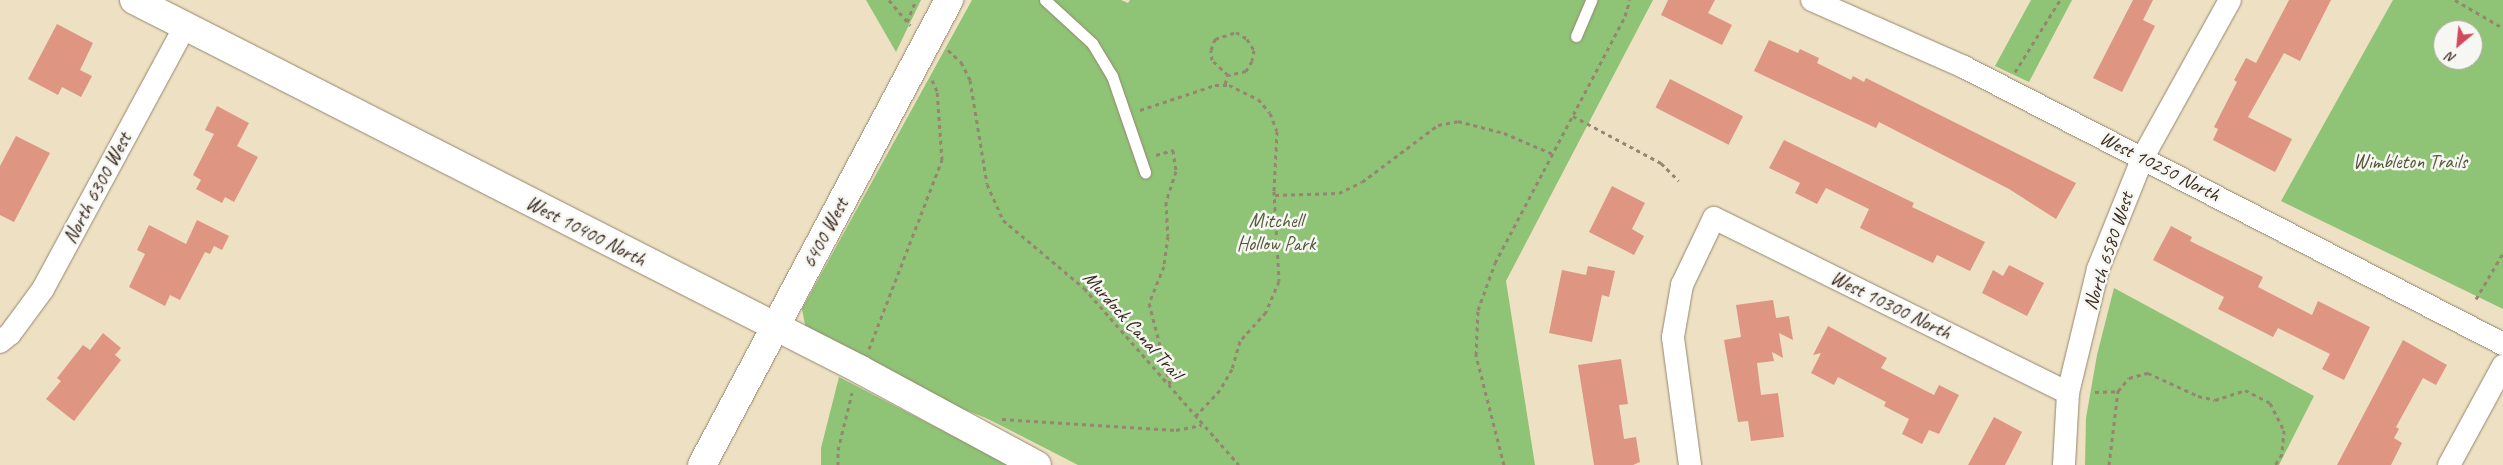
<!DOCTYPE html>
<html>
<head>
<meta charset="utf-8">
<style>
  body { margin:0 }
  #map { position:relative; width:2503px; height:465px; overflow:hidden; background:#eee1c3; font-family:Caveat,sans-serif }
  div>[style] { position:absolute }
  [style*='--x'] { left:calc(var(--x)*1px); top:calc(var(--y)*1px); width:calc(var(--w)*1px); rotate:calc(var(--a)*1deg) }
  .green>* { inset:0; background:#8fc375 }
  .building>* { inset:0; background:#de9582; transform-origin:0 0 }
  .path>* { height:3px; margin-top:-1.5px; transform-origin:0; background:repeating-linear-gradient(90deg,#948670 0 4px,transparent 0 8px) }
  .roads { filter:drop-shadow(0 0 1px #948670) drop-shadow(0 0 1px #948670) }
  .service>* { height:11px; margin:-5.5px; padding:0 5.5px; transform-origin:5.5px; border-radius:5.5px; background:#fff }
  .minor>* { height:22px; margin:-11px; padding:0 11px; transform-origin:11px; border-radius:11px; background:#fff }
  .tertiary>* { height:28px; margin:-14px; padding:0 14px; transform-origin:14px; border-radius:14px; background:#fff }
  span { translate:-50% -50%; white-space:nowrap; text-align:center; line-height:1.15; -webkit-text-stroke:5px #f6f6f2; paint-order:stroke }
  .park-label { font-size:20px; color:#545838 }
  .street-label { font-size:20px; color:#3b2a1e }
  .north { position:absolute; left:2433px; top:20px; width:50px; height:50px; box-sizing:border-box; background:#f6f6f2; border:1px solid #aba49d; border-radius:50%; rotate:208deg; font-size:14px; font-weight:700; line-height:20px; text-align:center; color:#3b2a1e }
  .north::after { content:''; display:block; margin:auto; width:18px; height:22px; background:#d1495b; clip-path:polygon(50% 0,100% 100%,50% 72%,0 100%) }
</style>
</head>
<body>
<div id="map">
  <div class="green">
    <i style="clip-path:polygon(866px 0,921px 0,896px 52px)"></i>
    <i style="clip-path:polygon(972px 0,1121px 0,1128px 3px,1130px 0,1653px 0,1506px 281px,1535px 465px,1078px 465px,986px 418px,914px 390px,807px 335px,802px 309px)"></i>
    <i style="clip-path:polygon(2031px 0,2072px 0,2029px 82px,1995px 66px)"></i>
    <i style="clip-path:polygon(evenodd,2393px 0,2503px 0,2503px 309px,2281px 201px,2393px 0,2443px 30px,2473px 30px,2473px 60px,2443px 60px,2443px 30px)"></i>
    <i style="clip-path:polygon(2114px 288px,2314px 396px,2279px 465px,2085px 465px,2086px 418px,2097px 355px)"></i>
    <i style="clip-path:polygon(839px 377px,1009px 465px,821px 465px,821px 448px)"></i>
  </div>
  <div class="building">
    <i style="clip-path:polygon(1668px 0,1715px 0,1708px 13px,1732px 25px,1722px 45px,1661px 15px)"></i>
    <i style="clip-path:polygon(2133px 0,2153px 0,2143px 20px,2155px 26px,2122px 92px,2093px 78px)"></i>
    <i style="clip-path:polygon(2289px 0,2331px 0,2300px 61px,2284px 53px,2248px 117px,2292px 139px,2275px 172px,2213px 140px,2218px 129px,2214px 127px,2237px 82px,2234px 80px,2246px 58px,2256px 63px)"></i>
    <i style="clip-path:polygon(57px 24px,93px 43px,80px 70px,92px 76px,81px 97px,62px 87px,58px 95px,28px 79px)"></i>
    <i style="clip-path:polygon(1769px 40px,1798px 53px,1800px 49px,1819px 58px,1817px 63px,1851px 80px,1853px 76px,1864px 82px,1866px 78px,2076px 183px,2056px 219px,2009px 189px,1879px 122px,1876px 128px,1754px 71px)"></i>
    <i style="left:1670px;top:79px;width:82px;height:32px;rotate:27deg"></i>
    <i style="clip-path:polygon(217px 106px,249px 123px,237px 146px,258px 157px,234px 202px,225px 197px,222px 203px,196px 189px,201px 180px,193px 175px,214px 134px,205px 130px)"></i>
    <i style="clip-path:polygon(16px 136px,50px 153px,14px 222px,0 215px,0 166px)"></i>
    <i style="clip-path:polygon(1784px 140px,1914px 203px,1912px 207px,1985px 242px,1970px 271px,1937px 255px,1933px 263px,1860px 228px,1869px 209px,1826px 188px,1817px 204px,1795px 193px,1800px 183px,1769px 168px)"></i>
    <i style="clip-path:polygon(1612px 186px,1645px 203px,1632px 229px,1644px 236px,1634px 255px,1589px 232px)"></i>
    <i style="clip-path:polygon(197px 220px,229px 236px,222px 250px,214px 246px,210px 254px,205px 252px,180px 300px,170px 295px,165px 306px,129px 287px,145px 254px,137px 250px,149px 225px,186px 244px)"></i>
    <i style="clip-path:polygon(2171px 226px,2192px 237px,2190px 241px,2263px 277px,2258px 287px,2312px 315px,2318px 301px,2370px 327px,2344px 380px,2322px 369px,2330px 354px,2278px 328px,2273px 337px,2218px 309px,2224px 297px,2153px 260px)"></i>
    <i style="clip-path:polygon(2009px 265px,2044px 283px,2027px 316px,1982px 293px,1993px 270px,2003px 276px)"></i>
    <i style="clip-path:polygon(1588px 266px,1615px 271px,1609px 297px,1602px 295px,1592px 342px,1549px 333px,1562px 270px,1586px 275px)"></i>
    <i style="clip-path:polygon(1773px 300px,1776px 318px,1789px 316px,1793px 340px,1779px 333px,1783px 358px,1772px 352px,1774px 361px,1757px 363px,1761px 395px,1778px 393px,1784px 437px,1751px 441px,1748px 421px,1738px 422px,1724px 340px,1741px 337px,1736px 305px)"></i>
    <i style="clip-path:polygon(1828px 326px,1887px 358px,1881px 368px,1934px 395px,1939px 385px,1959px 395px,1939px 434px,1929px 430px,1922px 444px,1902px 434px,1909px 419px,1884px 406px,1886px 402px,1838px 377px,1834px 385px,1811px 373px,1821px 353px,1813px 355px)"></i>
    <i style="clip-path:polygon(103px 333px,121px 348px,115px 355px,121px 360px,74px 421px,46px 399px,61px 381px,57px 378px,83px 345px,90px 350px)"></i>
    <i style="clip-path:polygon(2403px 340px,2447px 365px,2436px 385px,2423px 378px,2396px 427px,2399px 429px,2394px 438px,2402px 443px,2391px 465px,2337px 465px)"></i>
    <i style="clip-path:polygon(1621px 359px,1628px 404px,1619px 405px,1624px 439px,1636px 437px,1640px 462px,1633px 465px,1594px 465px,1578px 365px)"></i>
    <i style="clip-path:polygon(1994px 417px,2022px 432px,2005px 465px,1968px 465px)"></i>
  </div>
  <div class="path">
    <i style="--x:889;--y:0;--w:33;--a:50"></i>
    <i style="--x:2455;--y:0;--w:56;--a:30.3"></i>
    <i style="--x:907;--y:22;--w:24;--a:-68"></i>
    <i style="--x:948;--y:50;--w:18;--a:43"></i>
    <i style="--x:961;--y:62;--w:20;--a:63"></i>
    <i style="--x:970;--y:80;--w:105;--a:80.7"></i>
    <i style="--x:987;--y:184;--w:39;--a:66"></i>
    <i style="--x:1003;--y:220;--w:106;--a:40"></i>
    <i style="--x:1084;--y:288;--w:235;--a:48.8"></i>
    <i style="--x:2015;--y:72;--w:85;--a:-58"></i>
    <i style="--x:1225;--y:84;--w:9;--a:-72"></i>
    <i style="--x:1228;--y:75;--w:22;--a:-137"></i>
    <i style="--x:1212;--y:60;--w:10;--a:-96"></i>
    <i style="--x:1211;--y:50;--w:12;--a:-70"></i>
    <i style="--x:1215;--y:39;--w:22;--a:-18"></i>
    <i style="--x:1236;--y:32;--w:13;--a:32"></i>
    <i style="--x:1247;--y:39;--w:13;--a:58"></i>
    <i style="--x:1254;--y:50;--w:11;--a:100"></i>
    <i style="--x:1252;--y:61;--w:12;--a:121"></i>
    <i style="--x:1246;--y:71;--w:18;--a:167"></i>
    <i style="--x:1140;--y:110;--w:79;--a:-18.4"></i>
    <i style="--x:1215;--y:85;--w:14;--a:0"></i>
    <i style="--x:1229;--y:85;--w:32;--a:26"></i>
    <i style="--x:1258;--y:99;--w:18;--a:49"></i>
    <i style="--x:1270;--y:113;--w:19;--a:69"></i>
    <i style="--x:1277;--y:131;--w:60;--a:92.9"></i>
    <i style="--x:1274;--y:191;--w:90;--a:86.8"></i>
    <i style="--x:1279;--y:281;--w:34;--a:113"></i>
    <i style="--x:1266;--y:312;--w:39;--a:132"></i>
    <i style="--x:1240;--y:341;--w:29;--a:106"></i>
    <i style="--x:1232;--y:369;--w:24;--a:120"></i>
    <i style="--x:1220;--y:390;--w:37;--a:133"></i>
    <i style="--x:1573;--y:116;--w:100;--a:28.1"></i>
    <i style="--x:1661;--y:163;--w:25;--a:45"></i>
    <i style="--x:1156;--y:155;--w:18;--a:-16"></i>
    <i style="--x:1173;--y:150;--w:21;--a:82"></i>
    <i style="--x:1176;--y:171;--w:33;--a:108"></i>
    <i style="--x:1166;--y:202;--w:34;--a:87"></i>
    <i style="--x:1168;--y:236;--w:30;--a:98"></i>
    <i style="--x:1164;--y:266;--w:40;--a:112"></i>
    <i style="--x:1149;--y:303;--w:88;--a:75.5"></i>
    <i style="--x:1275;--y:195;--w:64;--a:-1.8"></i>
    <i style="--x:1339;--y:193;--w:25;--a:-26"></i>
    <i style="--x:1362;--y:182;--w:95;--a:-36.9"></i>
    <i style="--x:1438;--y:125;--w:20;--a:-11"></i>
    <i style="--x:1458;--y:121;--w:48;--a:14.6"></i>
    <i style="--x:1504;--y:133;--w:53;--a:23.2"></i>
    <i style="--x:2476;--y:299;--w:53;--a:-59.6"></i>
    <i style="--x:869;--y:349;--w:203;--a:-68.9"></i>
    <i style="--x:942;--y:160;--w:69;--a:-94.1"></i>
    <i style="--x:937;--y:91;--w:12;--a:-114"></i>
    <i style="--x:2095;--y:392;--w:23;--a:-2"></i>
    <i style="--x:1002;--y:419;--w:174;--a:3.6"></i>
    <i style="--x:1176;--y:430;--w:26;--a:-11"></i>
    <i style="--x:838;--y:465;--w:15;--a:-90"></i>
    <i style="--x:838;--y:450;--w:59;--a:-76.2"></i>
    <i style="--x:1504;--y:465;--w:114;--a:-104.3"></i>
    <i style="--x:1476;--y:355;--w:45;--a:-87.5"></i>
    <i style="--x:1478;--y:310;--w:50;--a:-70.1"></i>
    <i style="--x:1495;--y:263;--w:279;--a:-62.2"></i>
    <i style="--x:1625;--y:16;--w:17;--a:-73"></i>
    <i style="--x:2109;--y:465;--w:75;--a:-83.1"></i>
    <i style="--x:2118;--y:391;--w:17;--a:-50"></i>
    <i style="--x:2129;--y:378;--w:20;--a:-15"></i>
    <i style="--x:2148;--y:373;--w:55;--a:24.7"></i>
    <i style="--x:2198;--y:396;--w:17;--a:13"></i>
    <i style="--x:2215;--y:400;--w:32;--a:-18"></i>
    <i style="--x:2245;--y:390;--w:28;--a:27"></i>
    <i style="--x:2270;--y:403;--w:30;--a:63"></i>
    <i style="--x:2284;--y:430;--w:24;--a:95"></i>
    <i style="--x:2282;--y:454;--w:13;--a:122"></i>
  </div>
  <div class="roads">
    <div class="service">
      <i style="--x:1045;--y:0;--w:64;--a:42.5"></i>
      <i style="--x:1092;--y:43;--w:39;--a:59"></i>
      <i style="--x:1112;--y:76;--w:102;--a:71"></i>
      <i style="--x:1576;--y:36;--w:39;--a:-67"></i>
    </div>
    <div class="minor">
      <i style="--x:1812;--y:0;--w:166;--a:23.8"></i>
      <i style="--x:1964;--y:67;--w:606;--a:27.2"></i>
      <i style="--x:0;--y:342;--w:13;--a:-39"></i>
      <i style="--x:10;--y:334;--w:56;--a:-53.7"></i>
      <i style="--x:43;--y:289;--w:297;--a:-61.6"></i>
      <i style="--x:1690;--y:465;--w:129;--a:-97.6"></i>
      <i style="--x:1673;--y:337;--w:53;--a:-80.2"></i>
      <i style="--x:1682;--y:285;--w:74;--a:-64.5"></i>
      <i style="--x:1714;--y:218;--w:395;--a:26.3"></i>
      <i style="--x:2064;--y:465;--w:72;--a:-86.8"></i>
      <i style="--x:2068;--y:393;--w:128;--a:-76.4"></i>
      <i style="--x:2098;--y:269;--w:121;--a:-68.1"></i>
      <i style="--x:2143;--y:157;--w:179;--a:-61"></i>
      <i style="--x:2449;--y:465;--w:113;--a:-61.4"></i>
    </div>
    <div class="tertiary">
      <i style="--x:134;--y:0;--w:816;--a:26.97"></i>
      <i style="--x:861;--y:370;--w:200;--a:28.4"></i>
      <i style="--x:702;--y:465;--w:527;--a:-62.02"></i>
    </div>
  </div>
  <div class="park-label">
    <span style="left:2410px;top:161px">Wimbleton Trails</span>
    <span style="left:1276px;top:232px">Mitchell<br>Hollow Park</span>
  </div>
  <div class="street-label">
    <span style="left:2160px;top:166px;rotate:27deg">West 10250 North</span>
    <span style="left:97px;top:188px;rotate:-62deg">North 6300 West</span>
    <span style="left:586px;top:231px;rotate:27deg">West 10400 North</span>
    <span style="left:825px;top:233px;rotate:-62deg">6400 West</span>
    <span style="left:2108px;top:251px;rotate:-72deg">North 6580 West</span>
    <span style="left:1891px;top:305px;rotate:26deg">West 10300 North</span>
    <span style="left:1133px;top:325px;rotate:48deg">Murdock Canal Trail</span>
  </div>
  <div class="north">N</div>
</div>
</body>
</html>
